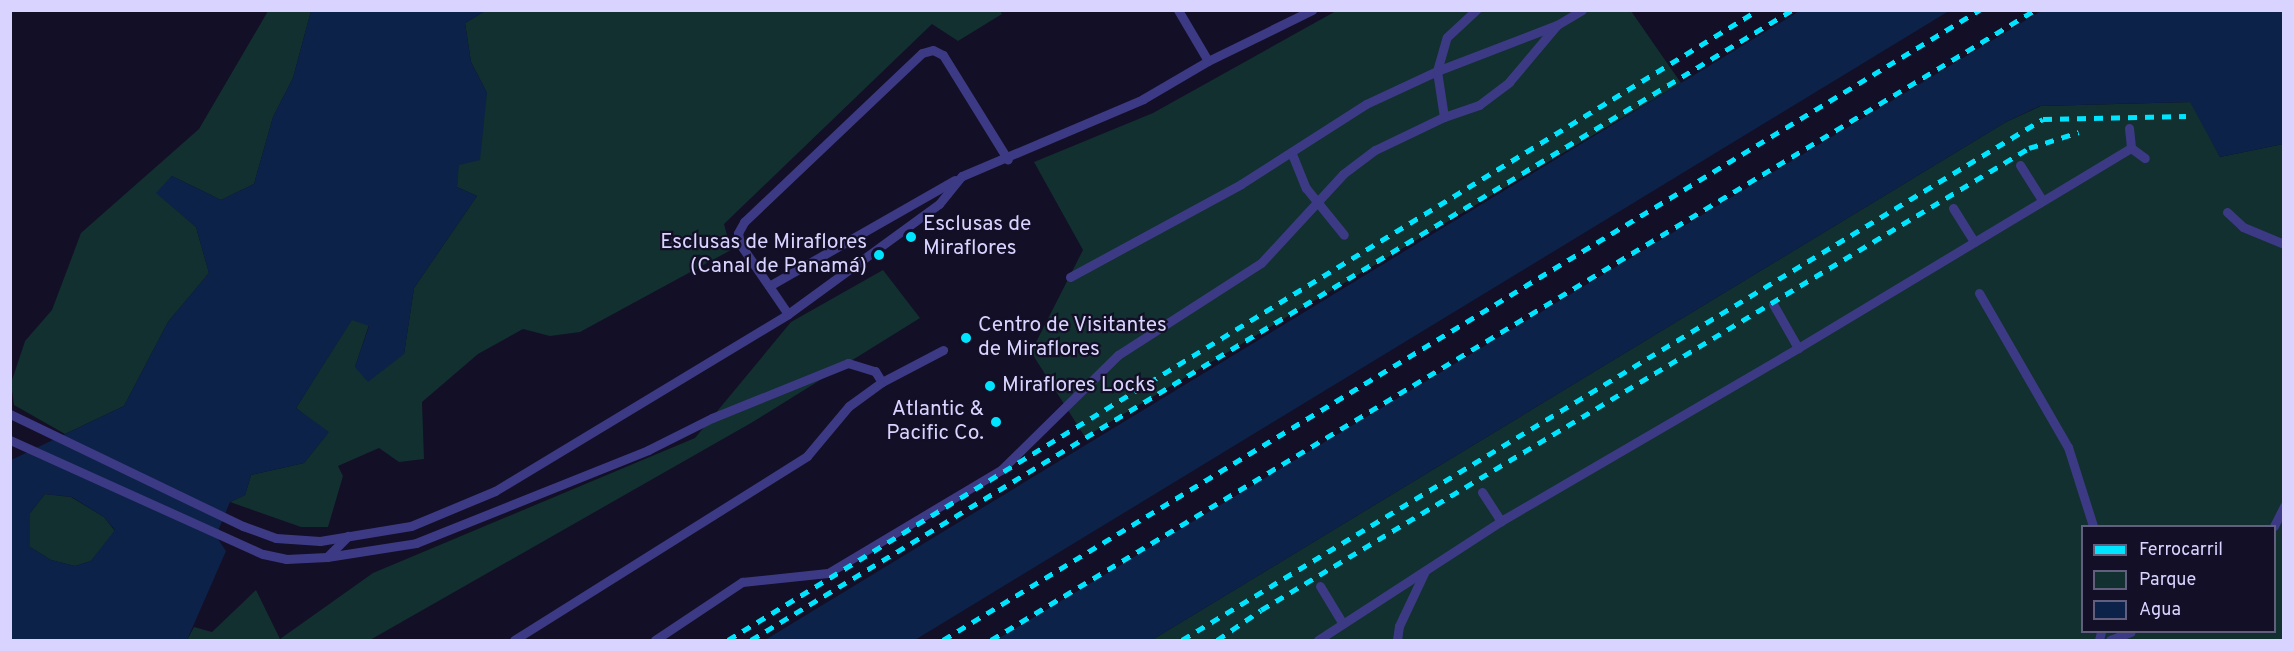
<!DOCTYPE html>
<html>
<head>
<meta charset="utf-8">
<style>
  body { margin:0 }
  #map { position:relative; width:2294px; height:651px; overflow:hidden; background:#130f26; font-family:Overpass,sans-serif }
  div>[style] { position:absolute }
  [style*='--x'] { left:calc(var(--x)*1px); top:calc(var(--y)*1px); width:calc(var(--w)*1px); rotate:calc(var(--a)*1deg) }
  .green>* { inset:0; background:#12302f }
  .water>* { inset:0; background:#0c2248 }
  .service>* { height:9px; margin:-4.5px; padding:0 4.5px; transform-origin:4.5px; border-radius:4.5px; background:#3d3a85 }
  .rail>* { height:4.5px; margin-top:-2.25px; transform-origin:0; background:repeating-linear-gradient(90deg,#00e5ff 0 9px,transparent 0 17px) }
  .dots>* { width:16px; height:16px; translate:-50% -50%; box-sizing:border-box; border:3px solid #130f26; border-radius:50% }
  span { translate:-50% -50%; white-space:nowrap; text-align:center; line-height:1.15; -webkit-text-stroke:4.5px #130f26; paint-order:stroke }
  .poi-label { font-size:21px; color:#d9d4ff }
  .left { translate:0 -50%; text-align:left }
  .right { translate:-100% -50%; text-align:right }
  .frame { position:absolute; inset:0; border:12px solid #d9d4ff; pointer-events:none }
  .legend { position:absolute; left:2081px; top:525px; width:195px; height:108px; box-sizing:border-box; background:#130f26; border:2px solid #625e7d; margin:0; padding:8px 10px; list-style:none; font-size:18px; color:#d9d4ff }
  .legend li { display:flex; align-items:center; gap:12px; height:30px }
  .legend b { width:30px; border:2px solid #625e7d }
</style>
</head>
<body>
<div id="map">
  <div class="green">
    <i style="clip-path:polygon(268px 11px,311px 11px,293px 78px,273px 117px,254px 184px,221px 200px,172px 176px,157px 193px,196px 227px,209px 273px,168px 322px,124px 406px,65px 434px,14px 405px,11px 383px,25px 341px,52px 310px,81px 233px,199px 129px)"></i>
    <i style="clip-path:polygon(485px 11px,1000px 11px,1002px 14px,958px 41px,932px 24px,724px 224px,731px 250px,580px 332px,550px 336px,523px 329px,478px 354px,422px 402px,424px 459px,399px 462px,379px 448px,338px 466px,343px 476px,328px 527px,301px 527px,230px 502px,245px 495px,251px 475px,304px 463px,328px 433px,296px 408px,352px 319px,369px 325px,355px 367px,404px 354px,414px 288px,477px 196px,457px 187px,458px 165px,487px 93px,471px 62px,465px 23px)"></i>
    <i style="clip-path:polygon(1336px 11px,1631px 11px,1681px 83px,1085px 437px,1031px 352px,1083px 250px,1034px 162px,1153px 113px)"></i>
    <i style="clip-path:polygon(evenodd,2191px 102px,2220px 157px,2283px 144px,2283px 640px,1152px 640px,2006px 122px,2041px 106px,2191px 102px,2082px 526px,2274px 526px,2274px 632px,2082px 632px,2082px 526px)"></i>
    <i style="clip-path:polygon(883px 270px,920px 318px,751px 423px,370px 640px,187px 640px,194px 627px,212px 632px,256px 590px,280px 639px,373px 573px,695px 438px,791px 322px)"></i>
    <i style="clip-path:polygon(45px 494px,71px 497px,104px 517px,115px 531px,91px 561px,75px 566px,51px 560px,30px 547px,30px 513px)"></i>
  </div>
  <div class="water">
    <i style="clip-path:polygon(1801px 10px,1949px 11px,915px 640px,765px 640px)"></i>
    <i style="clip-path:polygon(evenodd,311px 11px,485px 11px,465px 23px,471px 62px,487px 93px,480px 160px,459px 165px,457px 187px,477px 196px,414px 288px,404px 354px,368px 382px,355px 367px,369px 326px,352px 320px,296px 408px,329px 432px,304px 463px,251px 475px,245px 495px,230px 502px,216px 536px,226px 551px,187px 640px,11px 640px,11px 460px,124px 406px,168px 322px,209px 273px,196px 227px,156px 193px,172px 176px,221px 200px,254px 184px,273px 117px,293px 78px,311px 11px,45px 494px,72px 497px,104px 517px,115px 530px,91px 561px,75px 566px,51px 560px,30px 547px,30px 513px,45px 494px)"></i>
    <i style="clip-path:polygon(2041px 11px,2283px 11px,2283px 144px,2220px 157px,2190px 102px,2040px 106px,2006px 122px,1152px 640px,996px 640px)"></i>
  </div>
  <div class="service">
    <i style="--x:1178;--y:10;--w:59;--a:59.5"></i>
    <i style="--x:1444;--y:117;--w:47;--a:-98.7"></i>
    <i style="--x:1437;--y:71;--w:35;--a:-74"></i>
    <i style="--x:1447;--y:37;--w:40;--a:-43"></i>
    <i style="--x:2129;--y:128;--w:20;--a:84"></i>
    <i style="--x:2131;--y:148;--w:17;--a:36"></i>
    <i style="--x:1292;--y:154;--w:37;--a:68"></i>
    <i style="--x:1306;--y:188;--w:60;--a:51"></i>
    <i style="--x:2020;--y:165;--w:41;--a:57.8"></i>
    <i style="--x:1953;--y:208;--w:40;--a:58"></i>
    <i style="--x:2227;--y:212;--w:22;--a:43"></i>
    <i style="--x:2243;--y:227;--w:44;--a:22.5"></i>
    <i style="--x:1070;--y:277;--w:195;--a:-28.5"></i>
    <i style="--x:1241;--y:184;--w:148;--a:-32.6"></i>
    <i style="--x:1366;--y:104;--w:78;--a:-24.9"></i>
    <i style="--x:1437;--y:71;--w:129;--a:-21"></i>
    <i style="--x:1557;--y:25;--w:29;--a:-31"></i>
    <i style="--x:769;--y:286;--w:214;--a:-29.7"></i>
    <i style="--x:1979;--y:293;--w:178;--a:60"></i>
    <i style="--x:2068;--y:447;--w:83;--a:72.4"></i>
    <i style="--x:1773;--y:304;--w:51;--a:60.4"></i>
    <i style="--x:788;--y:314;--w:85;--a:-124.4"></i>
    <i style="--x:740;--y:244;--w:11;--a:-100"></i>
    <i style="--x:738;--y:233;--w:13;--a:-61"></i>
    <i style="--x:744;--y:222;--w:245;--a:-43.5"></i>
    <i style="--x:922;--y:53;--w:11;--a:-15"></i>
    <i style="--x:933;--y:50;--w:11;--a:27"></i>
    <i style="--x:943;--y:55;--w:123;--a:58.2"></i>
    <i style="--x:10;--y:414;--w:259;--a:25.7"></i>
    <i style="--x:243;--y:526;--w:35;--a:20"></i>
    <i style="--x:276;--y:538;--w:44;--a:3.9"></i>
    <i style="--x:320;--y:541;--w:92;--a:-9.4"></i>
    <i style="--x:411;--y:526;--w:91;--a:-22.6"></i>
    <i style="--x:495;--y:491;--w:342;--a:-31.1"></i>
    <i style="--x:788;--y:314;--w:187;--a:-36.1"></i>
    <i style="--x:939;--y:204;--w:36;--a:-51"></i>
    <i style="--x:962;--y:176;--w:197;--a:-23"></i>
    <i style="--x:1143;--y:99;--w:75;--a:-30.3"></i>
    <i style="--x:1208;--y:61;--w:116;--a:-26.1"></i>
    <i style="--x:10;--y:440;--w:277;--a:24.3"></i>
    <i style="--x:263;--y:554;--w:24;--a:12"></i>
    <i style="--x:286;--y:559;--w:41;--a:-2.8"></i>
    <i style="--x:327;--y:557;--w:30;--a:-45"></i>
    <i style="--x:1482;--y:492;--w:35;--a:57"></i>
    <i style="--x:2274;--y:526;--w:22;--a:-63"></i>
    <i style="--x:327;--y:557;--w:90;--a:-8.9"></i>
    <i style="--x:416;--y:543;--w:250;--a:-21.8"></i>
    <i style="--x:648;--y:450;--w:72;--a:-26.6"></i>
    <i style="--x:712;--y:418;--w:147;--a:-22"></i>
    <i style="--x:848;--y:363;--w:28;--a:17"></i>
    <i style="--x:875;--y:371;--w:13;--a:58"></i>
    <i style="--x:1320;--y:586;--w:44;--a:58.8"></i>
    <i style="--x:514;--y:640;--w:346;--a:-32.1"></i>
    <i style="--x:807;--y:456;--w:65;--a:-50"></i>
    <i style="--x:849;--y:406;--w:41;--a:-36"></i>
    <i style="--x:882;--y:382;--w:69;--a:-27.7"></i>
    <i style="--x:655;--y:640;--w:105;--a:-33.7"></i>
    <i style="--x:742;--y:582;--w:86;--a:-6"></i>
    <i style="--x:828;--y:573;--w:201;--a:-30.8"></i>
    <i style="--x:1001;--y:470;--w:164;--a:-44.5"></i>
    <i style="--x:1118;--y:355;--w:170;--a:-32.8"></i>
    <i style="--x:1261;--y:263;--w:121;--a:-47.3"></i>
    <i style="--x:1343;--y:174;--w:40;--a:-37"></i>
    <i style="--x:1375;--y:150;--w:76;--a:-25.6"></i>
    <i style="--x:1444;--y:117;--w:37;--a:-19"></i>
    <i style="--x:1479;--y:105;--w:38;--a:-37"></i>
    <i style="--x:1509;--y:82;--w:75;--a:-49.9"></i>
    <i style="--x:1318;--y:640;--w:218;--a:-33"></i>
    <i style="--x:1501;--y:521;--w:344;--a:-30.2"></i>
    <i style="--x:1798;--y:348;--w:388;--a:-31"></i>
    <i style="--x:1397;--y:640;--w:14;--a:-82"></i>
    <i style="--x:1399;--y:626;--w:61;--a:-64.7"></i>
    <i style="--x:2099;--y:640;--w:8;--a:-76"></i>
    <i style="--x:2110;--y:640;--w:22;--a:-21"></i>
  </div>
  <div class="rail">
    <i style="--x:728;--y:640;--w:1207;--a:-31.45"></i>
    <i style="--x:751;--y:640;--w:1217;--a:-31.18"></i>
    <i style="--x:943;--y:640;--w:1213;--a:-31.3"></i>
    <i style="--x:991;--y:640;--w:1219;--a:-31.11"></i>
    <i style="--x:1182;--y:640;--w:1006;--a:-31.18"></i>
    <i style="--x:2043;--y:119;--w:143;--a:-1.2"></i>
    <i style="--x:1217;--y:640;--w:53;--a:-34.3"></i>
    <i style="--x:1261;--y:610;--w:896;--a:-31.03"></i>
    <i style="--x:2029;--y:148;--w:52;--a:-17.7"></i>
  </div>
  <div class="dots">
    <i style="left:911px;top:237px;background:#00e5ff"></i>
    <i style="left:879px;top:255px;background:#00e5ff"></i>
    <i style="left:966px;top:338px;background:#00e5ff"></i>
    <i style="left:990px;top:386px;background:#00e5ff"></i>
    <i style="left:996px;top:422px;background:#00e5ff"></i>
  </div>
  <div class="poi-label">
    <span class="left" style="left:923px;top:237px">Esclusas de<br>Miraflores</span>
    <span class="right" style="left:867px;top:255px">Esclusas de Miraflores<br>(Canal de Panamá)</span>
    <span class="left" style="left:978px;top:338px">Centro de Visitantes<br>de Miraflores</span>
    <span class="left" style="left:1002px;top:386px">Miraflores Locks</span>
    <span class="right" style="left:984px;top:422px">Atlantic &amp;<br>Pacific Co.</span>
  </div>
  <div class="frame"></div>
  <ul class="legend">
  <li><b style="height:8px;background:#00e5ff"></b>Ferrocarril</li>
  <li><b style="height:16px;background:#12302f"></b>Parque</li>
  <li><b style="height:16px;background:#0c2248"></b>Agua</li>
  </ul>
</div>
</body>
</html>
